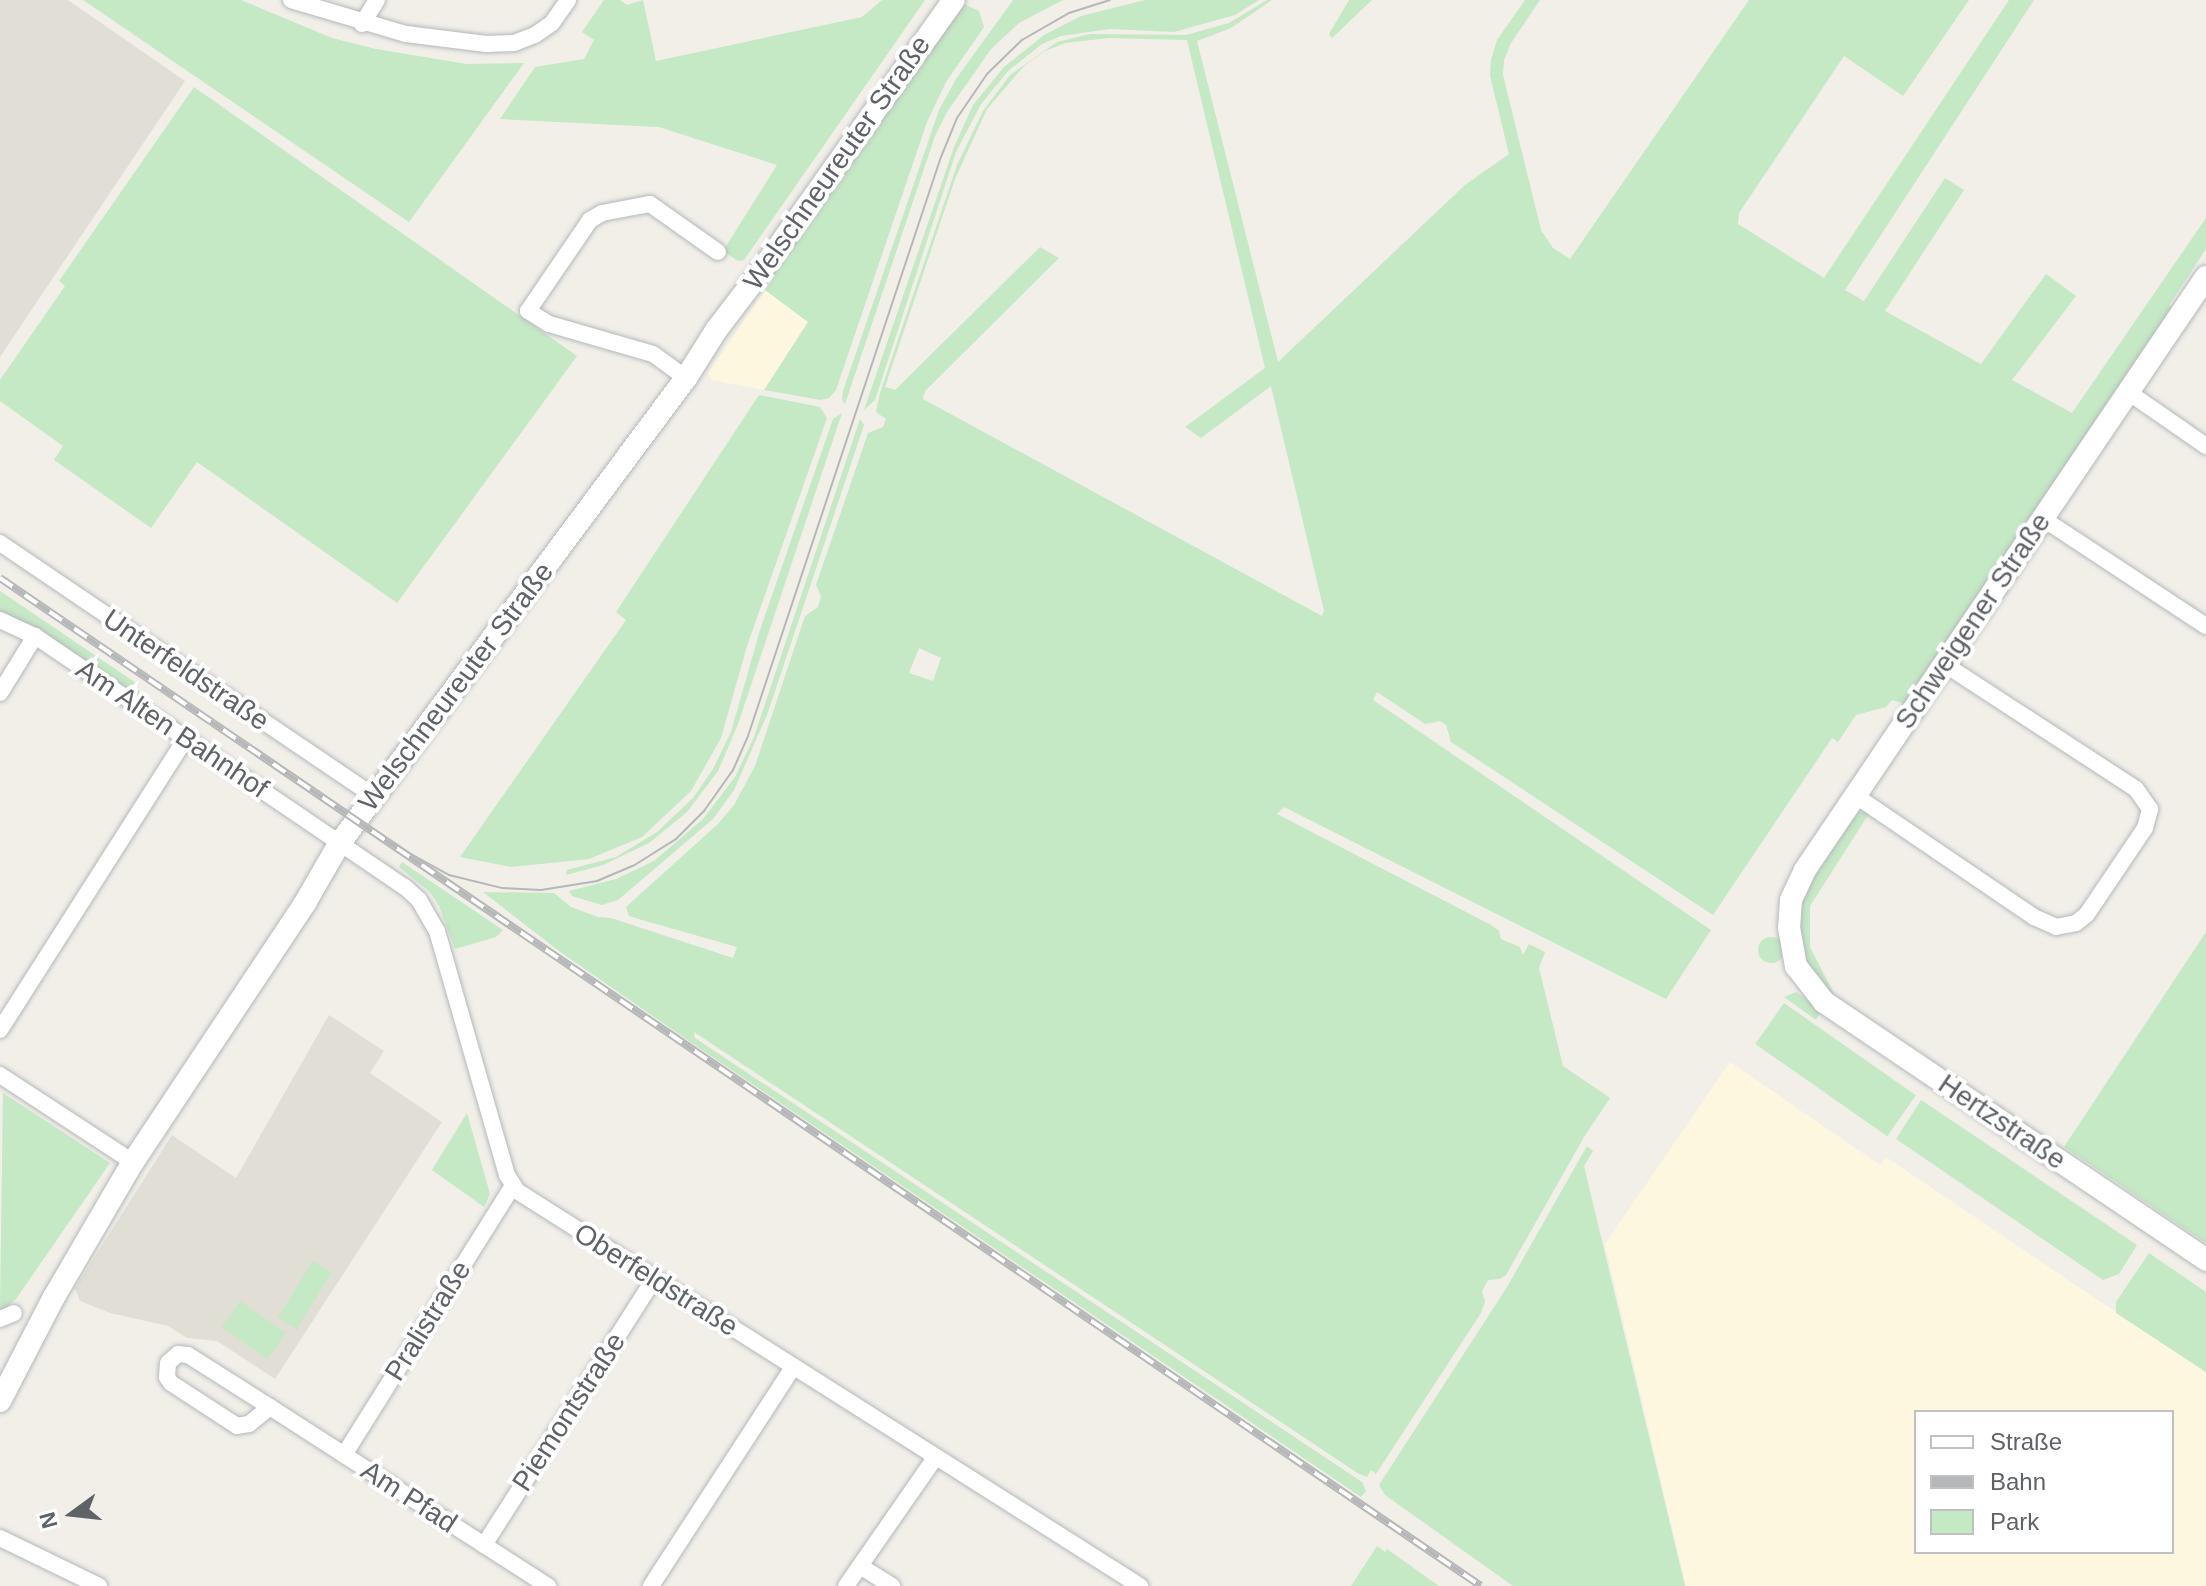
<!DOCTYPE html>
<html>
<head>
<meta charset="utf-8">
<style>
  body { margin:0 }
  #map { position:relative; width:2206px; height:1586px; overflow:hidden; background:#f1efe8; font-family:Helvetica,sans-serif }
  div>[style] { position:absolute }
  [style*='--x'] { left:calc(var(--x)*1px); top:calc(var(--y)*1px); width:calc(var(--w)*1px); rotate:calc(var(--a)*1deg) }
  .commercial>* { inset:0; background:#fef7e0 }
  .education>* { inset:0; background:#e1ded6 }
  .green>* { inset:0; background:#c5e8c5; transform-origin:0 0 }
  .round { border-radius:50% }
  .roads { filter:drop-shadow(0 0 2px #b5b8bc) drop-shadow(0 0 2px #b5b8bc) }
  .street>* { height:16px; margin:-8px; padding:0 8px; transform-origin:8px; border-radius:8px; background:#fff }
  .secondary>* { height:22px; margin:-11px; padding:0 11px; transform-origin:11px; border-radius:11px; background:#fff }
  .tram>* { height:2px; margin:-1px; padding:0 1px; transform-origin:1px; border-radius:1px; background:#b6b7b8 }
  .rail>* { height:8px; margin-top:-4px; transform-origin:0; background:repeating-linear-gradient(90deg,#fff 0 15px,#b6b7b8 0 30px); box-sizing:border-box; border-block:2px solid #b6b7b8 }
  span { translate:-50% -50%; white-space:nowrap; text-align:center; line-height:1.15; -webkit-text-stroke:8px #fff; paint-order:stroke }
  .street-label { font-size:28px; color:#5f6368 }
  .legend { position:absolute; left:1914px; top:1410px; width:260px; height:144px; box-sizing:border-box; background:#fff; border:2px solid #bfc1c3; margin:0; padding:10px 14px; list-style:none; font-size:24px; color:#5f6368 }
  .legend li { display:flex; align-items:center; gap:16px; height:40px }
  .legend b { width:40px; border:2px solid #bfc1c3 }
  .north { position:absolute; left:32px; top:1474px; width:80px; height:80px; -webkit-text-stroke:6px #fff; paint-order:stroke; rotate:255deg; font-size:22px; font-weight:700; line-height:32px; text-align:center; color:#5f6368 }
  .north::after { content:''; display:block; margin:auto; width:28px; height:36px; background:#5f6368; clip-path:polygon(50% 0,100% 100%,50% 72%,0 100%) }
</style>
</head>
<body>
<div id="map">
  <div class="commercial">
    <i style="clip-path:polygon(765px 290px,808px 322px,798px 337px,800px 339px,764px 390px,712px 380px,708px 373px)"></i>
    <i style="clip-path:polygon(evenodd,1730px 1062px,1880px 1165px,1886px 1157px,2206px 1373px,2206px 1586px,1686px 1586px,1605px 1244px,1730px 1062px,2172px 1412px,2172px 1552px,1916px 1552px,1916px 1412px,2172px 1412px)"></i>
  </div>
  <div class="education">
    <i style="clip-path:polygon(0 0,68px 0,185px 81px,0 357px)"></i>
    <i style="clip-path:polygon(329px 1015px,384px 1051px,370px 1073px,442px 1122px,275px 1379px,217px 1341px,187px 1338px,168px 1326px,110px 1313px,80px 1301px,75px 1288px,172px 1135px,236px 1178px)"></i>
  </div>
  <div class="green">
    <i style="clip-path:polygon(83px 0,241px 0,332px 38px,376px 49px,467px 64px,524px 63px,409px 222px)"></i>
    <i style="clip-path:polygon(604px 0,620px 0,627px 5px,643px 0,656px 61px,862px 17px,882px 0,925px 0,744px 260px,738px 261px,723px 251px,777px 165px,659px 127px,500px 119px,535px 67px,584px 59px,594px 40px,582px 32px)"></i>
    <i style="clip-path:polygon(1013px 0,1063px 0,1019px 23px,991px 49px,947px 112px,935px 136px,845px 404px,842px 400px,843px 391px,939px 110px,956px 79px)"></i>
    <i style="clip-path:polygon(1145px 0,1259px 0,1235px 15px,1174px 32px,1109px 29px,1061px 36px,1042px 44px,1008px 71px,981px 104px,956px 152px,875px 400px,864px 410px,954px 147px,973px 105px,1004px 67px,1044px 35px,1081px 16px)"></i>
    <i style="clip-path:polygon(evenodd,1267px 0,1272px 0,1231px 28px,1197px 41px,1278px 362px,1465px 185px,1509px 154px,1490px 76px,1491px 60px,1497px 40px,1525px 0,1540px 0,1511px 43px,1504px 60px,1503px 75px,1541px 230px,1553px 248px,1570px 259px,1749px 0,1969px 0,1903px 96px,1844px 56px,1739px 213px,1738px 224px,1824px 278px,2009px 0,2034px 0,1845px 290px,1864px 301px,1945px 178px,1964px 190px,1885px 311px,1981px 364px,2046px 274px,2076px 296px,2012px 380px,2072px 413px,2206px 218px,2206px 249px,2169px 305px,2174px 308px,1906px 704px,1892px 700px,1886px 707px,1856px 715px,1838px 742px,1832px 738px,1713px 915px,1451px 742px,1446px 725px,1440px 721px,1425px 724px,1377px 692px,1373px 700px,1711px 930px,1666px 999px,1284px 807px,1277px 814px,1491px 925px,1499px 931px,1501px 939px,1520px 947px,1523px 955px,1529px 944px,1545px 952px,1539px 968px,1563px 1066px,1610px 1098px,1584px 1137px,1506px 1275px,1500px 1279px,1488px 1280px,1482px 1291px,1485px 1302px,1481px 1313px,1376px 1474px,1371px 1470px,1367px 1477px,1359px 1474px,694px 1032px,695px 1038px,1362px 1482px,1366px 1491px,1361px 1497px,683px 1037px,559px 951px,483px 892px,554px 893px,571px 907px,598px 917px,611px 918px,733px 958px,737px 947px,635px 918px,629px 916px,626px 907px,718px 824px,734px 805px,755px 766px,805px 616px,818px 607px,821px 596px,816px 585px,868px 433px,883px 427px,886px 419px,876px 412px,880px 393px,957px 165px,983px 111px,1010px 75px,1057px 42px,1090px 34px,1186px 35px,1229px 23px,1267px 0,1109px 38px,1187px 40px,1265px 368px,1185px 427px,1201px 438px,1271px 386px,1324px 611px,1322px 616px,923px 399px,925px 391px,1059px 258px,1040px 247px,895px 390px,885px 387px,955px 179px,987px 109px,1024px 66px,1045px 51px,1065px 43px,1109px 38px,1267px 0,919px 648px,941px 658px,933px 681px,909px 673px,919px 648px)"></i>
    <i style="clip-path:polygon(1349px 0,1372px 0,1332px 38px,1329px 34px)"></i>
    <i style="clip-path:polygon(964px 4px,979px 11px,984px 27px,946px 82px,927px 122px,836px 390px,829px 398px,821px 400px,764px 390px,808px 322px,765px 290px,772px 280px,769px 277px)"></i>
    <i style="clip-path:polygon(194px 87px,577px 356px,397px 603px,197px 462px,151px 528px,54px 460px,63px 446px,0 401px,0 380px,65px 286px,59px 281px)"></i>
    <i style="clip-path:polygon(759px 395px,820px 407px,827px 418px,747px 646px,721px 738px,691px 791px,642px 837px,589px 859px,511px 867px,460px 857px,626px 620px,616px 612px)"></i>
    <i style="clip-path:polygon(842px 413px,738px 724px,718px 771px,687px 812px,649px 843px,603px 865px,566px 875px,567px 870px,616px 857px,657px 832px,693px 798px,713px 769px,731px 732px,760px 630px,833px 419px)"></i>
    <i style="clip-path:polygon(860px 419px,864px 425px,767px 715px,734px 790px,713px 819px,618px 900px,602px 905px,572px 896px,569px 891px,616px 879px,654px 861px,703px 819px,735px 777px,754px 737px)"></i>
    <i style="clip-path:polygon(0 591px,136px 683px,134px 687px,141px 692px,138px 697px,0 613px)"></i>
    <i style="clip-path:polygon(1860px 812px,1870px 812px,1810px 906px,1810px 947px,1836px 998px,1818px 985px,1799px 952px,1800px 894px,1851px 814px)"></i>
    <i style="clip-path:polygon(402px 862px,503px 930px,496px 937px,455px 949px,439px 906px,430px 892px,399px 867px)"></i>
    <i style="clip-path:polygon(2206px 932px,2206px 1243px,2064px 1147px)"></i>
    <i class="round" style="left:1758px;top:937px;width:26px;height:26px"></i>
    <i style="clip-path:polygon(1796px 992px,1822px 1010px,1816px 1020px,1784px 997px)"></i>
    <i style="left:1784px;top:1003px;width:161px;height:50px;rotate:35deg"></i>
    <i style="clip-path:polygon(3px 1093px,110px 1163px,16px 1299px,0 1312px)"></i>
    <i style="clip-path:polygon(1921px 1100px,2137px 1245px,2119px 1274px,2103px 1280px,1896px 1139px)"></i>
    <i style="clip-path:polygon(467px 1113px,490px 1194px,484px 1207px,432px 1170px)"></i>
    <i style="clip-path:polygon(1587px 1146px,1593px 1151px,1584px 1166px,1685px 1586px,1513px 1586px,1385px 1495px,1379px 1485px,1507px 1287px)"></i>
    <i style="clip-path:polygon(2149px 1253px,2206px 1292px,2206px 1372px,2116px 1313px,2116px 1302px)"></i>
    <i style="left:313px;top:1261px;width:22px;height:66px;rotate:32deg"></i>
    <i style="left:240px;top:1301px;width:56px;height:32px;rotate:35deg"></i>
    <i style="clip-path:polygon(1377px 1546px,1385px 1552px,1387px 1549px,1439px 1586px,1351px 1586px)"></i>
  </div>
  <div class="roads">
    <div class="street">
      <i style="--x:291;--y:0;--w:120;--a:16.5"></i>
      <i style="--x:406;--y:34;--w:81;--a:7.1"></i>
      <i style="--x:486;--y:44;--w:28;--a:-2"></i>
      <i style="--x:514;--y:43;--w:22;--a:-21"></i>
      <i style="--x:535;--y:35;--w:21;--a:-35"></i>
      <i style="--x:552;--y:23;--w:28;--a:-55"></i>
      <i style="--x:362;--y:24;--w:28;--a:-58"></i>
      <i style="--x:686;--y:378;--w:41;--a:-144"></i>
      <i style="--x:653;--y:354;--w:108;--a:-163.9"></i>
      <i style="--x:549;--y:324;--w:25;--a:-148"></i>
      <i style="--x:528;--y:311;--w:110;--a:-55.7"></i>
      <i style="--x:590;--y:220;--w:14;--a:-30"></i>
      <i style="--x:602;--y:213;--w:49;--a:-10.6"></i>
      <i style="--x:650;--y:204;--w:83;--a:35.2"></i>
      <i style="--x:2128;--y:392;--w:95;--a:34.7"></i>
      <i style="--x:2042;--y:518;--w:196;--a:33.4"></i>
      <i style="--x:0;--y:543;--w:451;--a:34.1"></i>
      <i style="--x:0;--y:620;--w:38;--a:25"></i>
      <i style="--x:35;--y:636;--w:447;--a:34.2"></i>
      <i style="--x:405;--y:887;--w:19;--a:43"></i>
      <i style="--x:419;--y:900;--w:36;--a:60"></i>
      <i style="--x:437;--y:931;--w:254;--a:74"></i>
      <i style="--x:507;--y:1175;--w:19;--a:58"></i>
      <i style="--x:517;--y:1191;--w:738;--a:32.38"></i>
      <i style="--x:0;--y:693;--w:67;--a:-58.4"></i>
      <i style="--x:1856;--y:796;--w:215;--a:34.2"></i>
      <i style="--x:2034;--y:917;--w:24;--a:24"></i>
      <i style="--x:2056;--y:927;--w:20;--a:-11"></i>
      <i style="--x:2076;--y:923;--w:14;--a:-39"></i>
      <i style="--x:2087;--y:914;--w:104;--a:-56"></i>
      <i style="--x:2145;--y:828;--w:20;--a:-75"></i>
      <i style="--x:2150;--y:809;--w:24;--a:-125"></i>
      <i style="--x:2136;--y:789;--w:230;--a:-146.9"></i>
      <i style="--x:0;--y:1030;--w:346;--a:-57.5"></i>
      <i style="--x:0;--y:1075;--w:159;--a:33.2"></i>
      <i style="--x:0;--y:1319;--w:15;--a:-23"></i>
      <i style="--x:270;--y:1407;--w:27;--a:141"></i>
      <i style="--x:249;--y:1424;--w:12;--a:171"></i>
      <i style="--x:237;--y:1426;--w:79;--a:-146.9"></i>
      <i style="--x:171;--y:1383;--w:7;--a:-124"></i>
      <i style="--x:167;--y:1377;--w:14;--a:-86"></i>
      <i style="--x:168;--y:1363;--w:13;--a:-42"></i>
      <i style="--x:178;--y:1354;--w:10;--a:6"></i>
      <i style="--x:188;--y:1355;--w:97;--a:32.4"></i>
      <i style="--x:270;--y:1407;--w:331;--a:32.8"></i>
      <i style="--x:344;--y:1455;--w:316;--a:-57.9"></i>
      <i style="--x:0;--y:1538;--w:110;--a:25.9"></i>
      <i style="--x:484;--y:1545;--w:316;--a:-57.4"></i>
      <i style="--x:860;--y:1566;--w:38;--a:32"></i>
      <i style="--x:651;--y:1586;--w:261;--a:-57"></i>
      <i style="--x:846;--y:1586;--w:156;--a:-55.2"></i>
    </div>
    <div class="secondary">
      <i style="--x:2206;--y:277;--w:716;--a:124.07"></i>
      <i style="--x:1805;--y:870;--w:33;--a:115"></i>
      <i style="--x:1791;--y:900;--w:27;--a:94"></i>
      <i style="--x:1789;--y:927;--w:40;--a:80"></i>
      <i style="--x:1796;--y:966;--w:46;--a:52.1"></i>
      <i style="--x:1824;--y:1002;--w:461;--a:34"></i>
      <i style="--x:0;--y:1401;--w:117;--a:-62.6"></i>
      <i style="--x:54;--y:1297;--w:156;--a:-59.7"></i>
      <i style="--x:133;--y:1162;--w:311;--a:-56.4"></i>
      <i style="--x:305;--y:903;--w:68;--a:-60"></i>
      <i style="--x:339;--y:844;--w:581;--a:-53.33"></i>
      <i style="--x:686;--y:378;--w:58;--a:-57.7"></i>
      <i style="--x:717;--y:329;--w:69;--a:-52.6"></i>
      <i style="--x:759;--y:274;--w:336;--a:-54.6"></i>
    </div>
  </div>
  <div class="tram">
    <i style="--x:376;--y:835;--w:83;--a:28.7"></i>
    <i style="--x:449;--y:875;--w:55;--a:13.8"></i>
    <i style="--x:502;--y:888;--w:39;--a:3"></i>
    <i style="--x:541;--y:890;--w:57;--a:-9.1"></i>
    <i style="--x:597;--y:881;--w:39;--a:-23"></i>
    <i style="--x:633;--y:866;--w:51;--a:-32.1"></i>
    <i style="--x:676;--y:839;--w:40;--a:-45"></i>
    <i style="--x:704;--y:811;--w:50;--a:-54.7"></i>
    <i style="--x:733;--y:770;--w:37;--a:-66"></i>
    <i style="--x:748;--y:736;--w:610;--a:-71.57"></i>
    <i style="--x:941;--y:157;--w:42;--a:-67.7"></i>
    <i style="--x:957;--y:118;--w:53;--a:-55.7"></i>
    <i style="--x:987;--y:74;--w:49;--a:-44.2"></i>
    <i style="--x:1022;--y:40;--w:54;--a:-29.9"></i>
    <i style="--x:1069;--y:13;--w:43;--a:-17.6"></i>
  </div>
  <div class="rail">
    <i style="--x:0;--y:578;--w:1791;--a:34.24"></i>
  </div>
  <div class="street-label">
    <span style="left:837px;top:163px;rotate:-55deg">Welschneureuter Straße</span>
    <span style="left:1973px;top:621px;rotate:-56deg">Schweigener Straße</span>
    <span style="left:186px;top:670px;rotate:34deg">Unterfeldstraße</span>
    <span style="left:456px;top:687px;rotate:-53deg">Welschneureuter Straße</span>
    <span style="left:172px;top:729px;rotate:34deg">Am Alten Bahnhof</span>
    <span style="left:2002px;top:1122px;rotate:34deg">Hertzstraße</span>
    <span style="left:656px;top:1280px;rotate:32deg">Oberfeldstraße</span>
    <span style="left:428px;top:1321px;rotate:-58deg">Pralistraße</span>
    <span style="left:569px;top:1412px;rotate:-57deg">Piemontstraße</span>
    <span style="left:409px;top:1497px;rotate:33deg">Am Pfad</span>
  </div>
  <ul class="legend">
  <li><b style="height:10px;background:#fff"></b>Straße</li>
  <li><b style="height:10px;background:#b6b7b8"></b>Bahn</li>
  <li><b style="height:22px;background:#c5e8c5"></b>Park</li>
  </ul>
  <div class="north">N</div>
</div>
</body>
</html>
